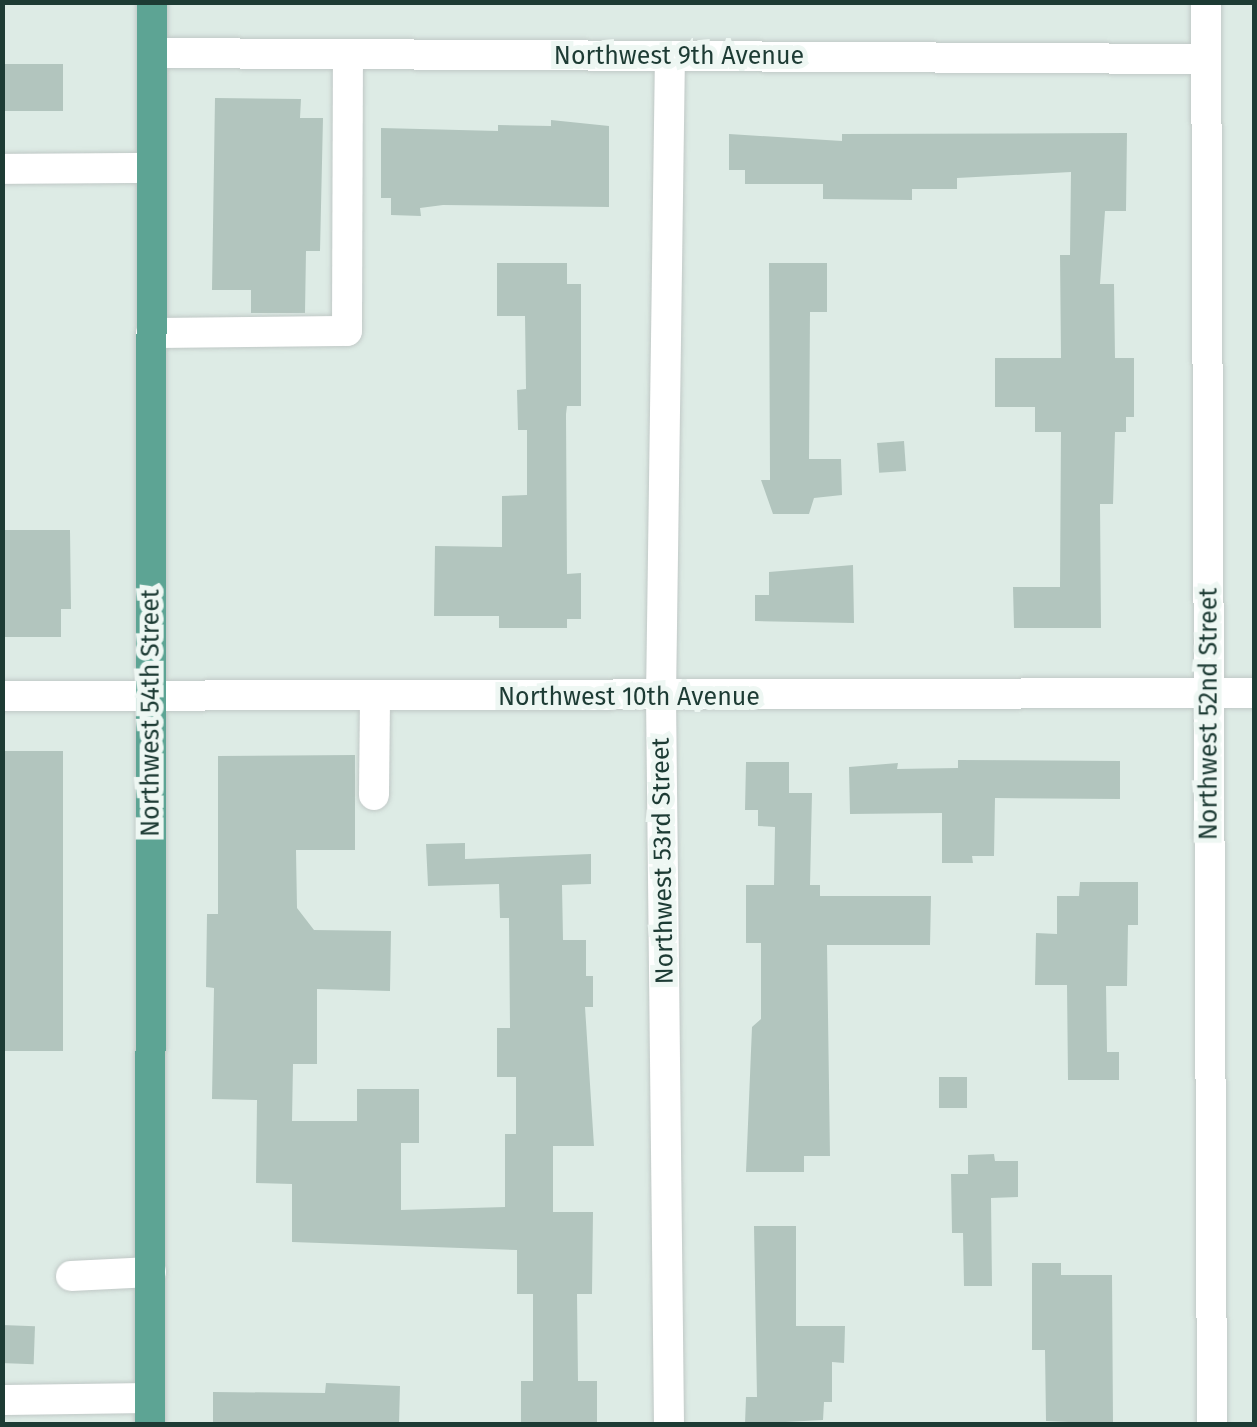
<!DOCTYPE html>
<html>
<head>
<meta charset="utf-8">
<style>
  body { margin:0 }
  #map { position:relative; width:1257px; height:1427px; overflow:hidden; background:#ddebe5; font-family:"Fira Sans",sans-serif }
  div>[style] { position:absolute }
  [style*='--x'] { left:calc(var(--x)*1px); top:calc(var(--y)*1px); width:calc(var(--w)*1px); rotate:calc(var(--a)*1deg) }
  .building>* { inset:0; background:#b2c5be; transform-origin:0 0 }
  .roads { filter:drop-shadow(0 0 2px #c0c8c6) drop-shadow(0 0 2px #c0c8c6) }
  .minor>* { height:30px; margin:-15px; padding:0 15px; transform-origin:15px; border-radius:15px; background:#fff }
  .major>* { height:30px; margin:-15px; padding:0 15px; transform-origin:15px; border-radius:15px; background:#5da494 }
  span { translate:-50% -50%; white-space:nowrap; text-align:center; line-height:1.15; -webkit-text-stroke:10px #eef7f3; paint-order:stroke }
  .street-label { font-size:25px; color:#1d3b34 }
  .frame { position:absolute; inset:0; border:5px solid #1d3b34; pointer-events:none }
</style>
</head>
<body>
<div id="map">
  <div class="building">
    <i style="left:2px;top:64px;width:61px;height:47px"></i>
    <i style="clip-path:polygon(215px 98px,301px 99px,300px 118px,323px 118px,320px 251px,306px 251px,305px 313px,251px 313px,251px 290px,212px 290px)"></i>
    <i style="clip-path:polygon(551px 120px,609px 126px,609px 207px,443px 205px,420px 208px,421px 216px,391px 215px,391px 198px,381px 198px,381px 128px,498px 131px,498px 125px,551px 126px)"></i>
    <i style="clip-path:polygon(1127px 133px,1126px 211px,1105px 211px,1100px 284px,1114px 284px,1115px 358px,1134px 358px,1134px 417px,1126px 417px,1126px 432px,1115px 432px,1113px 504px,1100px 504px,1101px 628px,1014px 628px,1013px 587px,1060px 587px,1061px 432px,1035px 432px,1035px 407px,995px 407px,995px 358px,1061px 358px,1060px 255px,1070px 255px,1071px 172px,957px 178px,957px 189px,912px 189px,912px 200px,823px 199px,823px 184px,745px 184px,745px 170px,729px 170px,729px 134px,842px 141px,842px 134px)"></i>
    <i style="clip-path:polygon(497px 263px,567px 263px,567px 284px,581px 284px,581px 406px,567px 406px,566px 414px,567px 574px,581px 573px,581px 619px,567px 619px,567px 628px,499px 628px,499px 616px,434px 616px,435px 546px,502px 547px,502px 496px,527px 495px,527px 430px,518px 430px,517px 390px,526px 389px,525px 316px,497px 316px)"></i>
    <i style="clip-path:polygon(769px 263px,827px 263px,827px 312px,810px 312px,809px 459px,841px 459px,842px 495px,814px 498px,809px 514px,773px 514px,761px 480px,770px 480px)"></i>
    <i style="left:904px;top:441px;width:30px;height:27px;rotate:86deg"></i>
    <i style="clip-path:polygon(2px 530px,70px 530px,71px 609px,61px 609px,61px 637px,2px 637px)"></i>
    <i style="clip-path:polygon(853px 565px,854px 623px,755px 621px,755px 595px,769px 595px,769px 572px)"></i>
    <i style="left:63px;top:751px;width:300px;height:61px;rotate:90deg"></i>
    <i style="clip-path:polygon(355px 755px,355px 850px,296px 850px,297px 908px,314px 930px,391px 931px,390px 991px,317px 989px,317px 1064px,293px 1064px,292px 1121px,357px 1121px,357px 1089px,419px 1089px,419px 1143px,401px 1143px,401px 1210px,505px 1207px,505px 1134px,516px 1134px,516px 1077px,497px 1077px,497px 1028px,510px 1028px,509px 918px,500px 918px,499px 884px,428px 886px,426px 844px,465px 843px,465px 859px,591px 854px,591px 884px,562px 885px,563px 940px,586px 940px,586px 976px,593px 976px,593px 1007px,585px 1007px,594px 1146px,553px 1146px,553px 1212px,593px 1212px,592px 1294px,577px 1294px,578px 1381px,597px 1381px,597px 1424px,521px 1424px,521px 1381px,533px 1381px,533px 1294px,517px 1294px,517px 1250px,292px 1242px,292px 1184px,256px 1183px,257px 1100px,212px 1099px,214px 988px,206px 987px,207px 914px,218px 914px,218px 756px)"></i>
    <i style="clip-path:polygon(958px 760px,1120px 761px,1120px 799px,995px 798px,994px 856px,972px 856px,973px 863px,942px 863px,942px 813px,850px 814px,849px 767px,898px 763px,897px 769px,958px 768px)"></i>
    <i style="clip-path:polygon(746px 762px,789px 762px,789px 793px,812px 793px,810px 885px,820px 885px,820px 896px,931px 896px,930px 945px,827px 945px,830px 1156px,804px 1156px,804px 1172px,746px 1172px,752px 1027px,761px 1019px,761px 943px,746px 943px,746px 885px,774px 885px,775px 827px,758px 826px,758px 810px,745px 810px)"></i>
    <i style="clip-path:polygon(1080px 882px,1138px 882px,1138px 925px,1128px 925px,1127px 986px,1106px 986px,1107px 1052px,1119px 1052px,1119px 1080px,1068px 1080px,1067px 985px,1035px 985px,1036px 933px,1057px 934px,1057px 896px,1079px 896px)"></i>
    <i style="left:939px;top:1077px;width:28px;height:31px"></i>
    <i style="clip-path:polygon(994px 1154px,995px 1161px,1018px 1161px,1018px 1197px,991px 1198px,992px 1286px,964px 1286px,963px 1233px,952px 1233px,951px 1174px,968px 1174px,968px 1155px)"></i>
    <i style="clip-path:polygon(754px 1226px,796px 1226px,796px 1326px,845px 1326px,844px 1363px,832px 1362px,832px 1402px,824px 1402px,823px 1420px,745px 1424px,746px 1397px,757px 1397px)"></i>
    <i style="clip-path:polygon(1032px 1263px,1061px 1263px,1061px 1275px,1112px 1275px,1113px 1424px,1046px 1421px,1045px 1350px,1032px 1350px)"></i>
    <i style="left:2px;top:1325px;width:33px;height:38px;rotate:2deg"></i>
    <i style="clip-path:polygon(326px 1383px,400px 1386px,399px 1424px,213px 1424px,213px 1392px,325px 1393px)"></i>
  </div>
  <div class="roads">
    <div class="minor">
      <i style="--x:1206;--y:2;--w:1422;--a:89.76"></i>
      <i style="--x:152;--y:53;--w:1054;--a:0.33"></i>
      <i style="--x:2;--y:169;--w:150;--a:-0.4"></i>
      <i style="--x:151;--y:333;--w:196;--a:-0.6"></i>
      <i style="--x:347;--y:331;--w:277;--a:-89.8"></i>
      <i style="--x:2;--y:696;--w:1252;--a:-0.14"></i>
      <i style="--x:374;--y:795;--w:98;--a:-89.4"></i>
      <i style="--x:71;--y:1276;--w:80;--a:-2.9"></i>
      <i style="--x:2;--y:1400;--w:148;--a:-0.8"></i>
      <i style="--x:669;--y:1424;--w:726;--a:-90.63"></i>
      <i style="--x:661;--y:698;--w:641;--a:-89.2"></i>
    </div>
    <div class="major">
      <i style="--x:150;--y:1424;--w:1422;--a:-89.92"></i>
    </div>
  </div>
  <div class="street-label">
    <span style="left:679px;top:56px">Northwest 9th Avenue</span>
    <span style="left:629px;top:697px">Northwest 10th Avenue</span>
    <span style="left:151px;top:713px;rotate:-90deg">Northwest 54th Street</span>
    <span style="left:1209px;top:714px;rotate:-90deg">Northwest 52nd Street</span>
    <span style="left:663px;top:861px;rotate:-91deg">Northwest 53rd Street</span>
  </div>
  <div class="frame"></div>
</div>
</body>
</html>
